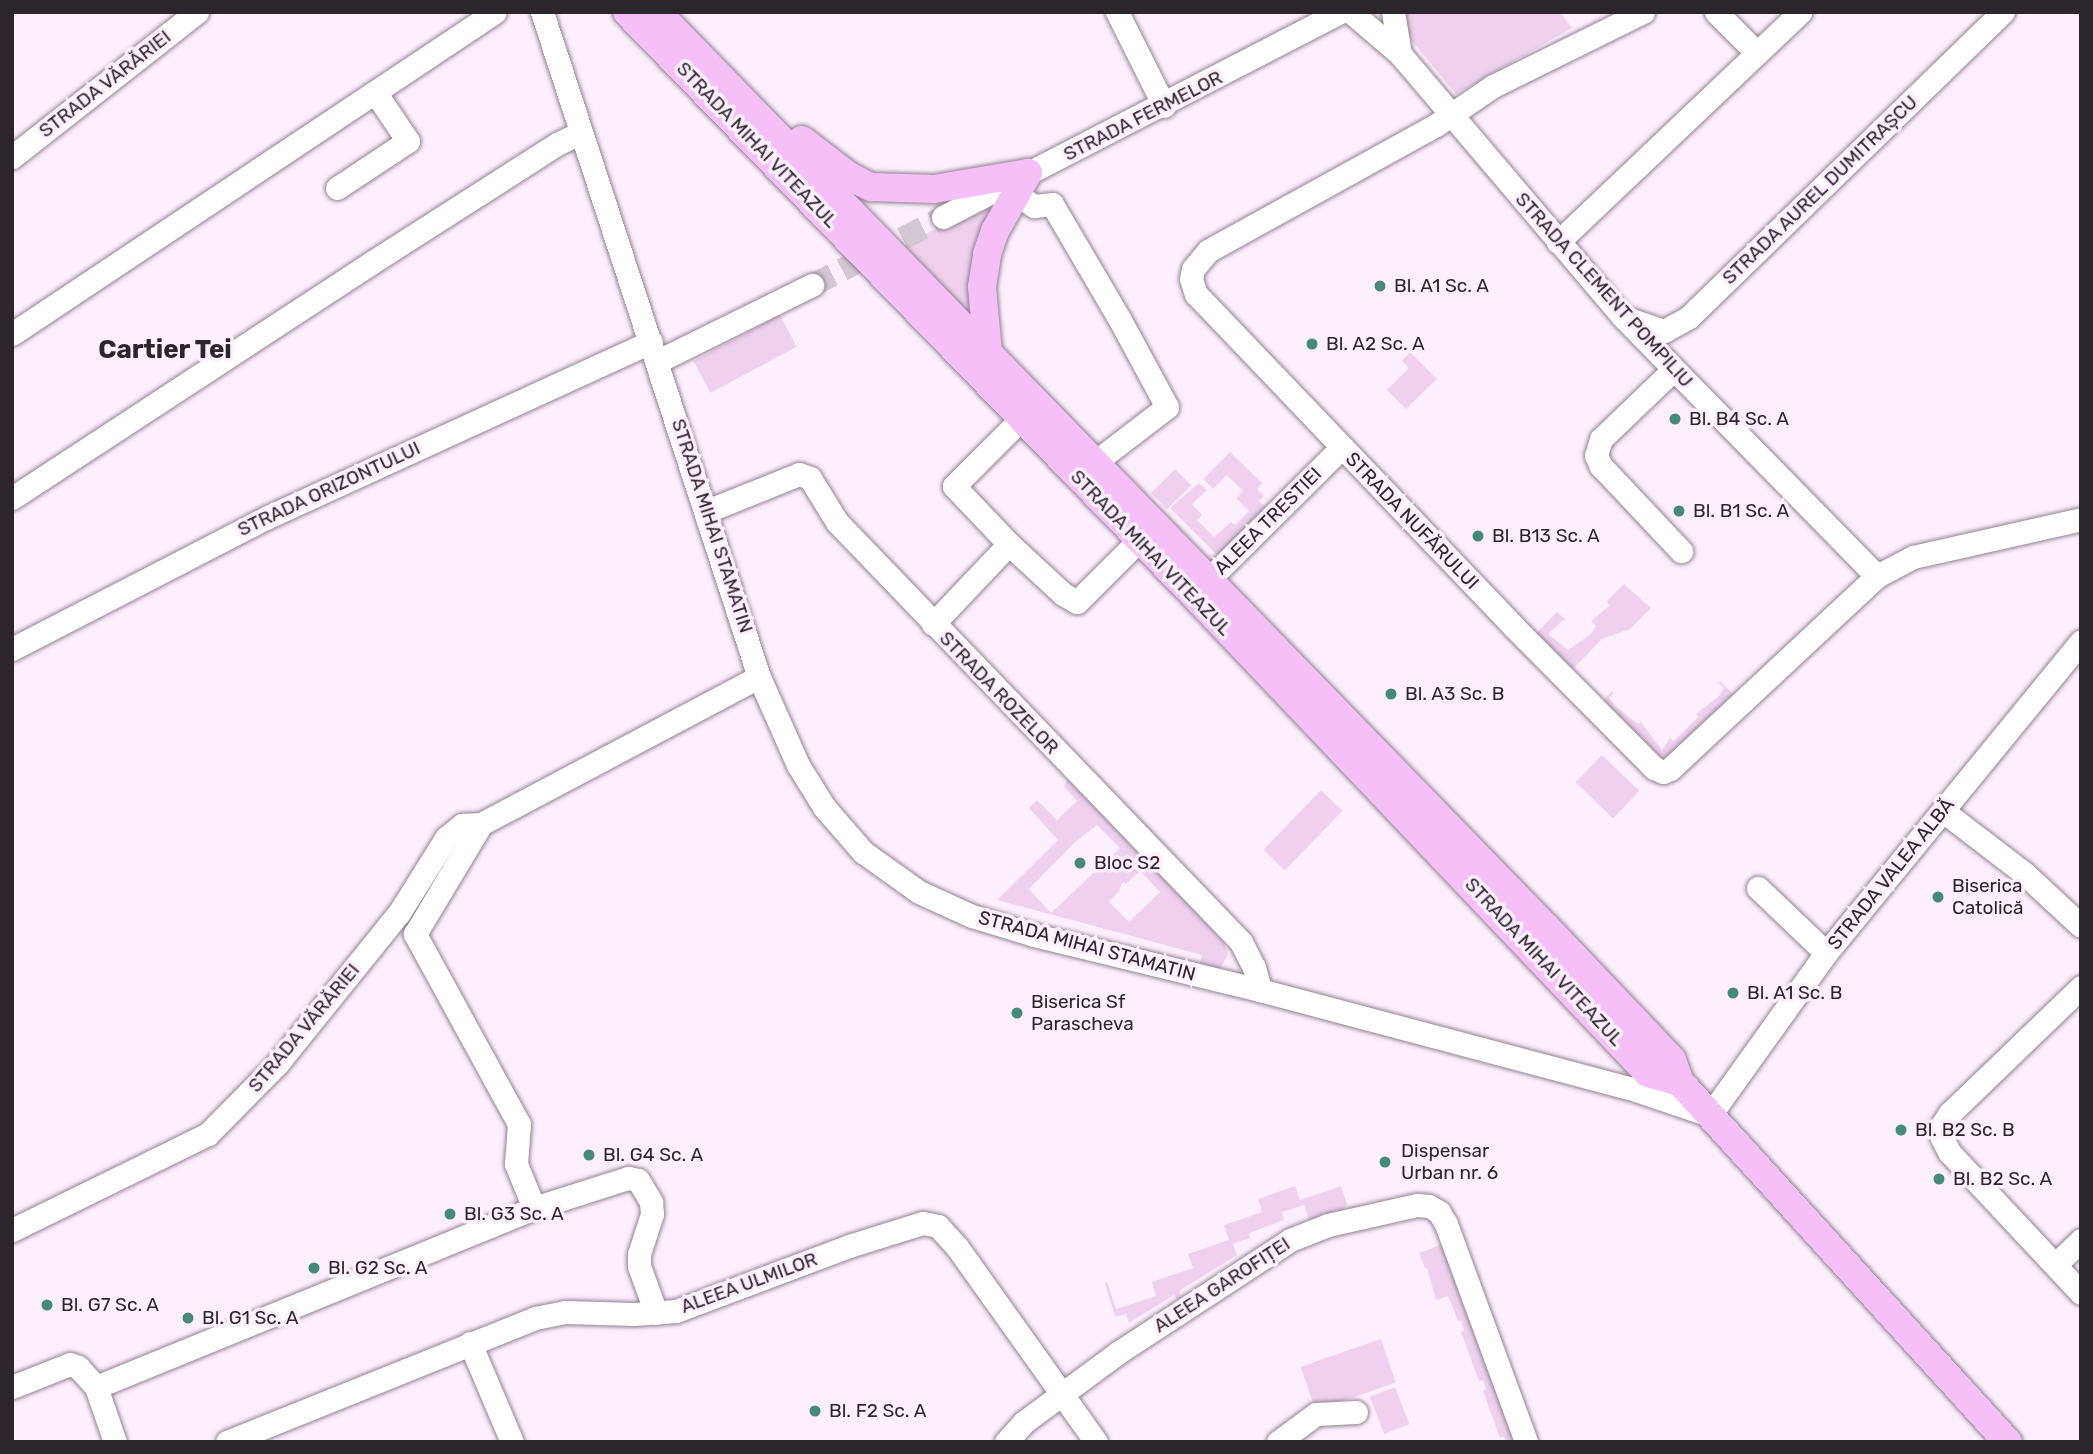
<!DOCTYPE html>
<html>
<head>
<meta charset="utf-8">
<style>
  body { margin:0 }
  #map { position:relative; width:2093px; height:1454px; overflow:hidden; background:#feeffe; font-family:Rubik,sans-serif }
  div>[style] { position:absolute }
  [style*='--x'] { left:calc(var(--x)*1px); top:calc(var(--y)*1px); width:calc(var(--w)*1px); rotate:calc(var(--a)*1deg) }
  .green>* { inset:0; background:#efd1ef; transform-origin:0 0 }
  .minor-tunnel>* { height:23px; margin-top:-11.5px; transform-origin:0; background:repeating-linear-gradient(90deg,#d4c7d4 0 23px,transparent 0 34px) }
  .roads { filter:drop-shadow(0 0 2px #908290) drop-shadow(0 0 2px #908290) }
  .minor>* { height:23px; margin:-11.5px; padding:0 11.5px; transform-origin:11.5px; border-radius:11.5px; background:#fff }
  .major>* { height:28px; margin:-14px; padding:0 14px; transform-origin:14px; border-radius:14px; background:#f5bff7 }
  .dots>* { width:19px; height:19px; translate:-50% -50%; box-sizing:border-box; border:4px solid #feeffe; border-radius:50% }
  span { translate:-50% -50%; white-space:nowrap; text-align:center; line-height:1.15; -webkit-text-stroke:7px #feeffe; paint-order:stroke }
  .street-label { font-size:19px; color:#2c262c }
  .poi-label { font-size:19px; color:#2c262c }
  .left { translate:0 -50%; text-align:left }
  .district-label { font-size:26px; color:#2c262c; font-weight:700 }
  .frame { position:absolute; inset:0; border:14px solid #2c262c; pointer-events:none }
</style>
</head>
<body>
<div id="map">
  <div class="green">
    <i style="clip-path:polygon(1405px 12px,1560px 12px,1572px 28px,1456px 94px,1413px 42px,1402px 20px)"></i>
    <i style="clip-path:polygon(998px 197px,976px 321px,904px 245px)"></i>
    <i style="left:780px;top:315px;width:36px;height:98px;rotate:62deg"></i>
    <i style="clip-path:polygon(1410px 352px,1437px 379px,1406px 409px,1387px 390px,1409px 368px,1402px 361px)"></i>
    <i style="clip-path:polygon(1230px 452px,1262px 483px,1257px 489px,1264px 496px,1259px 501px,1266px 508px,1218px 556px,1170px 508px,1199px 483px,1207px 490px,1192px 504px,1202px 515px,1197px 520px,1214px 537px,1231px 522px,1235px 525px,1249px 511px,1236px 498px,1243px 491px,1227px 475px,1213px 489px,1203px 479px)"></i>
    <i style="left:1175px;top:469px;width:23px;height:34px;rotate:45deg"></i>
    <i style="clip-path:polygon(1624px 584px,1651px 608px,1630px 629px,1602px 639px,1570px 672px,1533px 636px,1557px 612px,1565px 619px,1548px 634px,1568px 650px,1591px 634px,1596px 626px,1591px 621px,1609px 606px,1607px 601px)"></i>
    <i style="clip-path:polygon(1720px 681px,1735px 696px,1664px 762px,1600px 703px,1612px 691px,1614px 693px,1609px 697px,1614px 705px,1638px 724px,1641px 722px,1662px 750px,1670px 738px,1674px 741px,1698px 717px,1696px 714px,1719px 696px,1724px 688px,1718px 683px)"></i>
    <i style="left:1602px;top:755px;width:52px;height:38px;rotate:44deg"></i>
    <i style="clip-path:polygon(evenodd,1067px 779px,1223px 941px,1228px 954px,1220px 969px,1216px 970px,1199px 965px,1202px 955px,997px 900px,1058px 840px,1029px 808px,1037px 800px,1057px 820px,1077px 801px,1064px 787px,1067px 779px,1097px 825px,1120px 848px,1051px 913px,1029px 889px,1074px 843px,1097px 825px,1067px 779px,1140px 871px,1160px 892px,1129px 922px,1109px 902px,1120px 890px,1121px 885px,1124px 882px,1126px 884px,1140px 871px)"></i>
    <i style="left:1321px;top:790px;width:30px;height:83px;rotate:44deg"></i>
    <i style="clip-path:polygon(1295px 1186px,1300px 1200px,1341px 1186px,1347px 1204px,1344px 1209px,1309px 1220px,1304px 1205px,1282px 1212px,1284px 1220px,1249px 1233px,1250px 1238px,1233px 1244px,1237px 1255px,1179px 1291px,1182px 1300px,1179px 1302px,1174px 1295px,1129px 1323px,1126px 1314px,1115px 1317px,1105px 1283px,1107px 1282px,1116px 1309px,1156px 1296px,1152px 1282px,1193px 1268px,1188px 1254px,1229px 1240px,1224px 1225px,1262px 1212px,1258px 1199px)"></i>
    <i style="clip-path:polygon(1445px 1243px,1517px 1438px,1506px 1442px,1504px 1437px,1500px 1438px,1483px 1391px,1486px 1389px,1483px 1380px,1479px 1381px,1461px 1332px,1464px 1330px,1461px 1321px,1458px 1321px,1448px 1296px,1436px 1300px,1427px 1268px,1425px 1268px,1419px 1253px)"></i>
    <i style="left:1381px;top:1339px;width:46px;height:85px;rotate:71deg"></i>
    <i style="left:1395px;top:1387px;width:40px;height:27px;rotate:69deg"></i>
  </div>
  <div class="minor-tunnel">
    <i style="--x:812;--y:285;--w:148;--a:-27.4"></i>
  </div>
  <div class="roads">
    <div class="minor">
      <i style="--x:542;--y:12;--w:700;--a:71.93"></i>
      <i style="--x:759;--y:677;--w:96;--a:66.1"></i>
      <i style="--x:798;--y:765;--w:49;--a:58.2"></i>
      <i style="--x:824;--y:807;--w:60;--a:49.1"></i>
      <i style="--x:863;--y:852;--w:69;--a:35.5"></i>
      <i style="--x:919;--y:892;--w:58;--a:24.4"></i>
      <i style="--x:972;--y:916;--w:65;--a:17"></i>
      <i style="--x:1034;--y:935;--w:233;--a:13.7"></i>
      <i style="--x:1260;--y:990;--w:389;--a:14.9"></i>
      <i style="--x:1636;--y:1090;--w:78;--a:18.7"></i>
      <i style="--x:1710;--y:1115;--w:199;--a:-54.4"></i>
      <i style="--x:1826;--y:953;--w:403;--a:-50.7"></i>
      <i style="--x:1117;--y:12;--w:105;--a:63.4"></i>
      <i style="--x:1351;--y:12;--w:65;--a:40.6"></i>
      <i style="--x:1393;--y:12;--w:43;--a:80.5"></i>
      <i style="--x:1400;--y:54;--w:345;--a:49.7"></i>
      <i style="--x:1623;--y:317;--w:363;--a:45.6"></i>
      <i style="--x:1643;--y:12;--w:167;--a:153.7"></i>
      <i style="--x:1493;--y:86;--w:69;--a:145.6"></i>
      <i style="--x:1436;--y:125;--w:260;--a:151.1"></i>
      <i style="--x:1208;--y:251;--w:23;--a:130"></i>
      <i style="--x:1193;--y:269;--w:10;--a:101"></i>
      <i style="--x:1191;--y:279;--w:16;--a:72"></i>
      <i style="--x:1196;--y:294;--w:460;--a:46.3"></i>
      <i style="--x:1514;--y:627;--w:199;--a:45.2"></i>
      <i style="--x:1654;--y:768;--w:10;--a:24"></i>
      <i style="--x:1663;--y:772;--w:8;--a:-23"></i>
      <i style="--x:1670;--y:769;--w:283;--a:-43"></i>
      <i style="--x:1877;--y:576;--w:41;--a:-27.8"></i>
      <i style="--x:1913;--y:557;--w:172;--a:-12.7"></i>
      <i style="--x:1716;--y:12;--w:58;--a:45"></i>
      <i style="--x:12;--y:157;--w:235;--a:-38.1"></i>
      <i style="--x:337;--y:188;--w:85;--a:-33.5"></i>
      <i style="--x:408;--y:141;--w:59;--a:-124"></i>
      <i style="--x:1016;--y:194;--w:22;--a:34"></i>
      <i style="--x:1034;--y:206;--w:18;--a:-6"></i>
      <i style="--x:1052;--y:204;--w:134;--a:59.6"></i>
      <i style="--x:1120;--y:320;--w:99;--a:61.6"></i>
      <i style="--x:1167;--y:407;--w:91;--a:142.6"></i>
      <i style="--x:943;--y:217;--w:448;--a:-27.3"></i>
      <i style="--x:1558;--y:242;--w:334;--a:-43.5"></i>
      <i style="--x:1629;--y:319;--w:37;--a:19"></i>
      <i style="--x:1664;--y:331;--w:29;--a:-29"></i>
      <i style="--x:1689;--y:317;--w:438;--a:-44.2"></i>
      <i style="--x:12;--y:334;--w:580;--a:-33.69"></i>
      <i style="--x:658;--y:361;--w:172;--a:-26.3"></i>
      <i style="--x:1673;--y:370;--w:100;--a:136.2"></i>
      <i style="--x:1601;--y:439;--w:17;--a:107"></i>
      <i style="--x:1596;--y:455;--w:12;--a:66"></i>
      <i style="--x:1601;--y:466;--w:117;--a:46.7"></i>
      <i style="--x:12;--y:498;--w:429;--a:-33.2"></i>
      <i style="--x:371;--y:263;--w:221;--a:-32.6"></i>
      <i style="--x:557;--y:144;--w:25;--a:-26"></i>
      <i style="--x:707;--y:511;--w:99;--a:-21.9"></i>
      <i style="--x:799;--y:474;--w:12;--a:20"></i>
      <i style="--x:810;--y:478;--w:52;--a:58.5"></i>
      <i style="--x:837;--y:522;--w:583;--a:46.11"></i>
      <i style="--x:1241;--y:942;--w:28;--a:63"></i>
      <i style="--x:1254;--y:967;--w:24;--a:75"></i>
      <i style="--x:1009;--y:544;--w:80;--a:-133.5"></i>
      <i style="--x:954;--y:486;--w:95;--a:-45"></i>
      <i style="--x:1198;--y:590;--w:203;--a:-44.8"></i>
      <i style="--x:933;--y:624;--w:110;--a:-46.5"></i>
      <i style="--x:1009;--y:544;--w:74;--a:42.8"></i>
      <i style="--x:1063;--y:594;--w:16;--a:30"></i>
      <i style="--x:1077;--y:602;--w:88;--a:-45"></i>
      <i style="--x:12;--y:649;--w:288;--a:-27.3"></i>
      <i style="--x:268;--y:517;--w:421;--a:-24.6"></i>
      <i style="--x:1943;--y:811;--w:103;--a:37.5"></i>
      <i style="--x:2025;--y:874;--w:76;--a:42.9"></i>
      <i style="--x:1758;--y:888;--w:94;--a:43.7"></i>
      <i style="--x:2081;--y:987;--w:183;--a:136.1"></i>
      <i style="--x:1949;--y:1114;--w:13;--a:122"></i>
      <i style="--x:1942;--y:1125;--w:13;--a:90"></i>
      <i style="--x:1942;--y:1138;--w:16;--a:63"></i>
      <i style="--x:1949;--y:1152;--w:193;--a:46.9"></i>
      <i style="--x:534;--y:1208;--w:48;--a:-112.2"></i>
      <i style="--x:516;--y:1164;--w:40;--a:-85.7"></i>
      <i style="--x:519;--y:1124;--w:217;--a:-118.7"></i>
      <i style="--x:415;--y:934;--w:128;--a:-59"></i>
      <i style="--x:481;--y:824;--w:314;--a:-27.9"></i>
      <i style="--x:12;--y:1230;--w:218;--a:-26.1"></i>
      <i style="--x:208;--y:1134;--w:98;--a:-45.4"></i>
      <i style="--x:277;--y:1064;--w:194;--a:-51.1"></i>
      <i style="--x:399;--y:913;--w:89;--a:-57.9"></i>
      <i style="--x:446;--y:838;--w:21;--a:-39"></i>
      <i style="--x:462;--y:825;--w:19;--a:-3"></i>
      <i style="--x:2055;--y:1265;--w:36;--a:-44"></i>
      <i style="--x:470;--y:1343;--w:108;--a:67"></i>
      <i style="--x:12;--y:1387;--w:62;--a:-21.6"></i>
      <i style="--x:70;--y:1364;--w:9;--a:21"></i>
      <i style="--x:78;--y:1367;--w:27;--a:48"></i>
      <i style="--x:96;--y:1387;--w:58;--a:70.9"></i>
      <i style="--x:96;--y:1387;--w:473;--a:-22.2"></i>
      <i style="--x:534;--y:1208;--w:99;--a:-17.7"></i>
      <i style="--x:628;--y:1178;--w:10;--a:11"></i>
      <i style="--x:638;--y:1180;--w:26;--a:59"></i>
      <i style="--x:651;--y:1202;--w:12;--a:85"></i>
      <i style="--x:652;--y:1214;--w:42;--a:108"></i>
      <i style="--x:639;--y:1254;--w:12;--a:90"></i>
      <i style="--x:639;--y:1266;--w:50;--a:70.1"></i>
      <i style="--x:227;--y:1442;--w:332;--a:-21.9"></i>
      <i style="--x:535;--y:1318;--w:31;--a:-11"></i>
      <i style="--x:565;--y:1312;--w:69;--a:1.7"></i>
      <i style="--x:634;--y:1314;--w:42;--a:-4.1"></i>
      <i style="--x:676;--y:1311;--w:185;--a:-20.6"></i>
      <i style="--x:849;--y:1246;--w:77;--a:-17.3"></i>
      <i style="--x:923;--y:1223;--w:15;--a:11"></i>
      <i style="--x:938;--y:1226;--w:28;--a:48"></i>
      <i style="--x:957;--y:1247;--w:239;--a:54.5"></i>
      <i style="--x:1006;--y:1442;--w:27;--a:-48"></i>
      <i style="--x:1024;--y:1422;--w:118;--a:-36.4"></i>
      <i style="--x:1119;--y:1352;--w:204;--a:-33.2"></i>
      <i style="--x:1290;--y:1240;--w:41;--a:-21.5"></i>
      <i style="--x:1328;--y:1225;--w:91;--a:-12.7"></i>
      <i style="--x:1417;--y:1205;--w:12;--a:5"></i>
      <i style="--x:1429;--y:1206;--w:12;--a:31"></i>
      <i style="--x:1439;--y:1212;--w:14;--a:60"></i>
      <i style="--x:1446;--y:1224;--w:232;--a:69.8"></i>
      <i style="--x:1278;--y:1442;--w:47;--a:-36.4"></i>
      <i style="--x:1316;--y:1414;--w:40;--a:-2.9"></i>
    </div>
    <div class="major">
      <i style="--x:627;--y:12;--w:813;--a:45.8"></i>
      <i style="--x:1194;--y:595;--w:659;--a:46.48"></i>
      <i style="--x:1648;--y:1073;--w:33;--a:16"></i>
      <i style="--x:657;--y:12;--w:1276;--a:45.83"></i>
      <i style="--x:1546;--y:927;--w:183;--a:46.5"></i>
      <i style="--x:1672;--y:1060;--w:23;--a:70"></i>
      <i style="--x:1680;--y:1082;--w:487;--a:47.7"></i>
      <i style="--x:802;--y:140;--w:59;--a:37.5"></i>
      <i style="--x:849;--y:176;--w:25;--a:27"></i>
      <i style="--x:871;--y:187;--w:63;--a:1.8"></i>
      <i style="--x:934;--y:189;--w:95;--a:-9.7"></i>
      <i style="--x:988;--y:352;--w:65;--a:-95.3"></i>
      <i style="--x:982;--y:287;--w:33;--a:-81"></i>
      <i style="--x:987;--y:254;--w:24;--a:-71"></i>
      <i style="--x:995;--y:231;--w:67;--a:-60.4"></i>
    </div>
  </div>
  <div class="dots">
    <i style="left:1380px;top:286px;background:#46897b"></i>
    <i style="left:1312px;top:344px;background:#46897b"></i>
    <i style="left:1675px;top:419px;background:#46897b"></i>
    <i style="left:1679px;top:511px;background:#46897b"></i>
    <i style="left:1478px;top:536px;background:#46897b"></i>
    <i style="left:1391px;top:694px;background:#46897b"></i>
    <i style="left:1080px;top:863px;background:#46897b"></i>
    <i style="left:1938px;top:897px;background:#46897b"></i>
    <i style="left:1733px;top:993px;background:#46897b"></i>
    <i style="left:1017px;top:1013px;background:#46897b"></i>
    <i style="left:1901px;top:1130px;background:#46897b"></i>
    <i style="left:589px;top:1155px;background:#46897b"></i>
    <i style="left:1385px;top:1162px;background:#46897b"></i>
    <i style="left:1939px;top:1179px;background:#46897b"></i>
    <i style="left:450px;top:1214px;background:#46897b"></i>
    <i style="left:314px;top:1268px;background:#46897b"></i>
    <i style="left:47px;top:1305px;background:#46897b"></i>
    <i style="left:188px;top:1318px;background:#46897b"></i>
    <i style="left:815px;top:1411px;background:#46897b"></i>
  </div>
  <div class="street-label">
    <span style="left:105px;top:84px;rotate:-38deg">STRADA VĂRĂRIEI</span>
    <span style="left:1143px;top:116px;rotate:-27deg">STRADA FERMELOR</span>
    <span style="left:757px;top:145px;rotate:46deg">STRADA MIHAI VITEAZUL</span>
    <span style="left:1820px;top:190px;rotate:-44deg">STRADA AUREL DUMITRAȘCU</span>
    <span style="left:1604px;top:290px;rotate:48deg">STRADA CLEMENT POMPILIU</span>
    <span style="left:329px;top:489px;rotate:-25deg">STRADA ORIZONTULUI</span>
    <span style="left:1268px;top:521px;rotate:-45deg">ALEEA TRESTIEI</span>
    <span style="left:1412px;top:521px;rotate:46deg">STRADA NUFĂRULUI</span>
    <span style="left:712px;top:526px;rotate:72deg">STRADA MIHAI STAMATIN</span>
    <span style="left:1151px;top:553px;rotate:46deg">STRADA MIHAI VITEAZUL</span>
    <span style="left:999px;top:693px;rotate:46deg">STRADA ROZELOR</span>
    <span style="left:1891px;top:874px;rotate:-51deg">STRADA VALEA ALBĂ</span>
    <span style="left:1087px;top:946px;rotate:15deg">STRADA MIHAI STAMATIN</span>
    <span style="left:1544px;top:962px;rotate:47deg">STRADA MIHAI VITEAZUL</span>
    <span style="left:304px;top:1028px;rotate:-50deg">STRADA VĂRĂRIEI</span>
    <span style="left:749px;top:1283px;rotate:-20deg">ALEEA ULMILOR</span>
    <span style="left:1222px;top:1285px;rotate:-33deg">ALEEA GAROFIȚEI</span>
  </div>
  <div class="poi-label">
    <span class="left" style="left:1394px;top:286px">Bl. A1 Sc. A</span>
    <span class="left" style="left:1326px;top:344px">Bl. A2 Sc. A</span>
    <span class="left" style="left:1689px;top:419px">Bl. B4 Sc. A</span>
    <span class="left" style="left:1693px;top:511px">Bl. B1 Sc. A</span>
    <span class="left" style="left:1492px;top:536px">Bl. B13 Sc. A</span>
    <span class="left" style="left:1405px;top:694px">Bl. A3 Sc. B</span>
    <span class="left" style="left:1094px;top:863px">Bloc S2</span>
    <span class="left" style="left:1952px;top:897px">Biserica<br>Catolică</span>
    <span class="left" style="left:1747px;top:993px">Bl. A1 Sc. B</span>
    <span class="left" style="left:1031px;top:1013px">Biserica Sf<br>Parascheva</span>
    <span class="left" style="left:1915px;top:1130px">Bl. B2 Sc. B</span>
    <span class="left" style="left:1401px;top:1162px">Dispensar<br>Urban nr. 6</span>
    <span class="left" style="left:603px;top:1155px">Bl. G4 Sc. A</span>
    <span class="left" style="left:1953px;top:1179px">Bl. B2 Sc. A</span>
    <span class="left" style="left:464px;top:1214px">Bl. G3 Sc. A</span>
    <span class="left" style="left:328px;top:1268px">Bl. G2 Sc. A</span>
    <span class="left" style="left:61px;top:1305px">Bl. G7 Sc. A</span>
    <span class="left" style="left:202px;top:1318px">Bl. G1 Sc. A</span>
    <span class="left" style="left:829px;top:1411px">Bl. F2 Sc. A</span>
  </div>
  <div class="district-label">
    <span style="left:165px;top:350px">Cartier Tei</span>
  </div>
  <div class="frame"></div>
</div>
</body>
</html>
